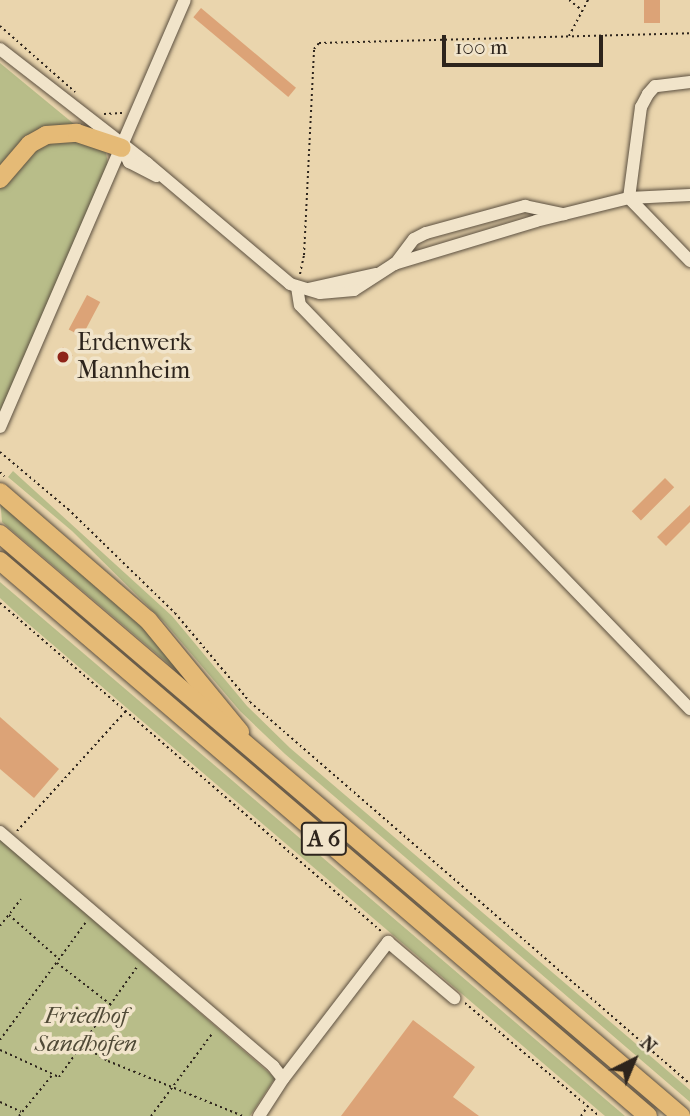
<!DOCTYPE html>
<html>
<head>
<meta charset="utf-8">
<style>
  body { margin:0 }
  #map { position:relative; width:690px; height:1116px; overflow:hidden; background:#ead5ad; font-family:"IM FELL French Canon",serif }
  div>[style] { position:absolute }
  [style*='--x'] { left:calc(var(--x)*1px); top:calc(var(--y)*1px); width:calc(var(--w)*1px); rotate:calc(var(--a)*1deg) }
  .green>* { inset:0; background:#b8bd89 }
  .building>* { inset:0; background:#dca377; transform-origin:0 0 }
  .path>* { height:2px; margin-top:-1px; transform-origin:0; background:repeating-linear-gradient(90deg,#2d241c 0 2px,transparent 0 5.5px) }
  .roads { filter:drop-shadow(0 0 2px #5c5040) drop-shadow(0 0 2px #5c5040) }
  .minor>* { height:12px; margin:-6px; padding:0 6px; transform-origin:6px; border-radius:6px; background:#f1e4ca }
  .highway>* { height:18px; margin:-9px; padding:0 9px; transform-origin:9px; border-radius:9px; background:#e5ba76 }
  .dots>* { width:19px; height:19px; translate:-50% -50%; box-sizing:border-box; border:4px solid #f1e4ca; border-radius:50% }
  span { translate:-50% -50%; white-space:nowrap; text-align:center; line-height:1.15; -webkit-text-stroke:7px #f1e4ca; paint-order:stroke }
  .shield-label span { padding:2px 5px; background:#f1e4ca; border:2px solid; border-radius:5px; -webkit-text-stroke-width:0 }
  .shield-label { font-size:23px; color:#2d241c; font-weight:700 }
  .poi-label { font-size:24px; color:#2d241c }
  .left { translate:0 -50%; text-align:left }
  .park-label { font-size:24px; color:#504a37; font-style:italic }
  .north { position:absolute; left:599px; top:1025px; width:70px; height:70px; -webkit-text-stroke:5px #f1e4ca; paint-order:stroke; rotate:43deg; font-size:19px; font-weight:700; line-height:28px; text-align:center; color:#2d241c }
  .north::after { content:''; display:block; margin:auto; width:24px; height:32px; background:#2d241c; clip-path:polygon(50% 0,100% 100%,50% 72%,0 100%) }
  .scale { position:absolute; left:442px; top:35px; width:161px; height:32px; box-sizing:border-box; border:4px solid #2d241c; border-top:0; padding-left:9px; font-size:21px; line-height:24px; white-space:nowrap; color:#2d241c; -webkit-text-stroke:5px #f1e4ca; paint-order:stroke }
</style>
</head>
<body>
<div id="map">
  <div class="green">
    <i style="clip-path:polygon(0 63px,74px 124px,0 172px)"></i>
    <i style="clip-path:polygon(86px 141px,106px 153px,108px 164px,0 416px,0 186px,42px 142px)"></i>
    <i style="clip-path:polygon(13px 471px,172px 616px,247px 706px,290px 748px,690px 1090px,690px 1102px,285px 754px,240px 711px,165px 623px,72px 531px,8px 477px)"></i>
    <i style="clip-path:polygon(0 497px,135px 615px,184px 677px,2px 522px)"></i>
    <i style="clip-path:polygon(0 582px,130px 693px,625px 1116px,605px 1116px,25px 621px,0 598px)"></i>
    <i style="clip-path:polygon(0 839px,275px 1078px,250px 1116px,0 1116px)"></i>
  </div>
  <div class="building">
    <i style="left:644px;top:0;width:16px;height:23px"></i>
    <i style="left:201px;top:8px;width:124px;height:12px;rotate:40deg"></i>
    <i style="left:87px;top:295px;width:15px;height:39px;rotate:28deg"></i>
    <i style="left:63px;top:347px;width:13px;height:14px;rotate:42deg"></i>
    <i style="left:665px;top:478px;width:13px;height:47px;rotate:45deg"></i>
    <i style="clip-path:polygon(690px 505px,690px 522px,666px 546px,657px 537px)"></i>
    <i style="clip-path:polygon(0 717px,59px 769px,34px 798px,0 769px)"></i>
    <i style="clip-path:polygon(413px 1020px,475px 1067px,453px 1097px,479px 1116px,341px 1116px)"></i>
  </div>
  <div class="path">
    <i style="--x:569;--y:0;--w:16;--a:38"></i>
    <i style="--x:0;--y:26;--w:100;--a:41.3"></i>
    <i style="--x:569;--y:36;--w:41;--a:-62.2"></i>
    <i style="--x:104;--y:114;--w:18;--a:-3"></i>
    <i style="--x:300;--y:274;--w:19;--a:-78"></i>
    <i style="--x:304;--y:255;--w:206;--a:-87.2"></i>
    <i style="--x:314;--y:49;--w:8;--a:-50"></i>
    <i style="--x:319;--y:43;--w:371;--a:-1.5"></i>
    <i style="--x:0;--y:452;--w:89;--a:40"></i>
    <i style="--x:68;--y:509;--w:149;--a:44.2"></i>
    <i style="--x:175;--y:613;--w:116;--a:49.9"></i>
    <i style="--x:250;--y:702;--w:583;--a:40.96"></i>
    <i style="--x:0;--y:472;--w:6;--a:45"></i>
    <i style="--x:0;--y:603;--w:503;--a:40.72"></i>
    <i style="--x:17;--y:831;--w:162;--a:-47.8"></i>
    <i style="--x:9;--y:915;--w:65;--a:41.3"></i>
    <i style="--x:0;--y:926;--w:34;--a:-52"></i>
    <i style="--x:57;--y:963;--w:67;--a:37.7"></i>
    <i style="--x:465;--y:1003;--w:175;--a:40.1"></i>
    <i style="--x:0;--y:1040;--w:146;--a:-53.9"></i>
    <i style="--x:81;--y:1045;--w:31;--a:31"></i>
    <i style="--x:108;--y:1061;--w:146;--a:22.2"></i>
    <i style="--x:0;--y:1050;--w:65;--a:24.6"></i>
    <i style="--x:59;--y:1077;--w:135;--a:-54.7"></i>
    <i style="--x:0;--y:1102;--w:23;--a:25"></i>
    <i style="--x:19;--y:1116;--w:54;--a:-51"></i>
    <i style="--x:151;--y:1116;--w:102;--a:-53.4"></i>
    <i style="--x:581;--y:1116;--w:12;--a:-55"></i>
  </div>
  <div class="roads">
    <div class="minor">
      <i style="--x:0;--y:49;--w:186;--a:37.8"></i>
      <i style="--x:147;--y:163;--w:187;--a:40.2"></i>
      <i style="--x:290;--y:284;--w:31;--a:17"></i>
      <i style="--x:320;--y:293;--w:34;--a:-5"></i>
      <i style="--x:354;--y:290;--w:48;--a:-33"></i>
      <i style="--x:394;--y:264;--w:148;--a:-16.8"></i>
      <i style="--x:536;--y:221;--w:96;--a:-13.9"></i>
      <i style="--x:629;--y:198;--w:61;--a:-2.8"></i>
      <i style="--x:690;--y:82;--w:35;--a:173"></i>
      <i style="--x:655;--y:86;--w:11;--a:131"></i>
      <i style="--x:648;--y:94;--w:15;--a:118"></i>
      <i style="--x:641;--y:107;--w:92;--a:97.5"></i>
      <i style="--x:629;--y:198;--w:88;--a:45.9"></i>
      <i style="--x:122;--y:148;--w:16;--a:63"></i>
      <i style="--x:129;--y:162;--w:31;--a:27"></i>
      <i style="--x:395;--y:264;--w:31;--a:-53"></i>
      <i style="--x:414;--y:239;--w:13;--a:-27"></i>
      <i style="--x:426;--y:233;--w:103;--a:-15.3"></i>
      <i style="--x:525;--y:206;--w:40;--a:12"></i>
      <i style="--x:297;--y:287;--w:18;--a:81"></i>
      <i style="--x:300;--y:305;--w:562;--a:46.01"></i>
      <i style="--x:308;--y:289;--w:70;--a:-12.4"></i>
      <i style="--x:0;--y:427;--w:465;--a:-66.6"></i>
      <i style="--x:0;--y:832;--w:360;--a:40.6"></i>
      <i style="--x:273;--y:1066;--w:16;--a:52"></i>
      <i style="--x:283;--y:1079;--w:44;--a:123"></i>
      <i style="--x:283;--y:1079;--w:173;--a:-52.5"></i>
      <i style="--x:388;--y:942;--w:87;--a:40.3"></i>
    </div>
    <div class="highway">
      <i style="--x:0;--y:179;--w:46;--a:-49.4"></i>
      <i style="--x:30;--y:144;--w:18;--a:-29"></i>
      <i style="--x:46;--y:135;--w:31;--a:-4"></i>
      <i style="--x:77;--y:133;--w:47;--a:18.4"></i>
      <i style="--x:0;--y:492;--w:196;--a:40.9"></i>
      <i style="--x:148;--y:620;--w:145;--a:50.6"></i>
      <i style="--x:0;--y:534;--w:896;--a:40.52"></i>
      <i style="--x:0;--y:561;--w:853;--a:40.58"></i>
    </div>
  </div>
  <div class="dots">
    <i style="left:63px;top:357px;background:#8f2418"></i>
  </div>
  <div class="shield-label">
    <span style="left:324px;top:839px">A 6</span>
  </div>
  <div class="poi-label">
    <span class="left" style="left:77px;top:357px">Erdenwerk<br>Mannheim</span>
  </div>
  <div class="park-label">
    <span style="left:86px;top:1030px">Friedhof<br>Sandhofen</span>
  </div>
  <div class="north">N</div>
  <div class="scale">100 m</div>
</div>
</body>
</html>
